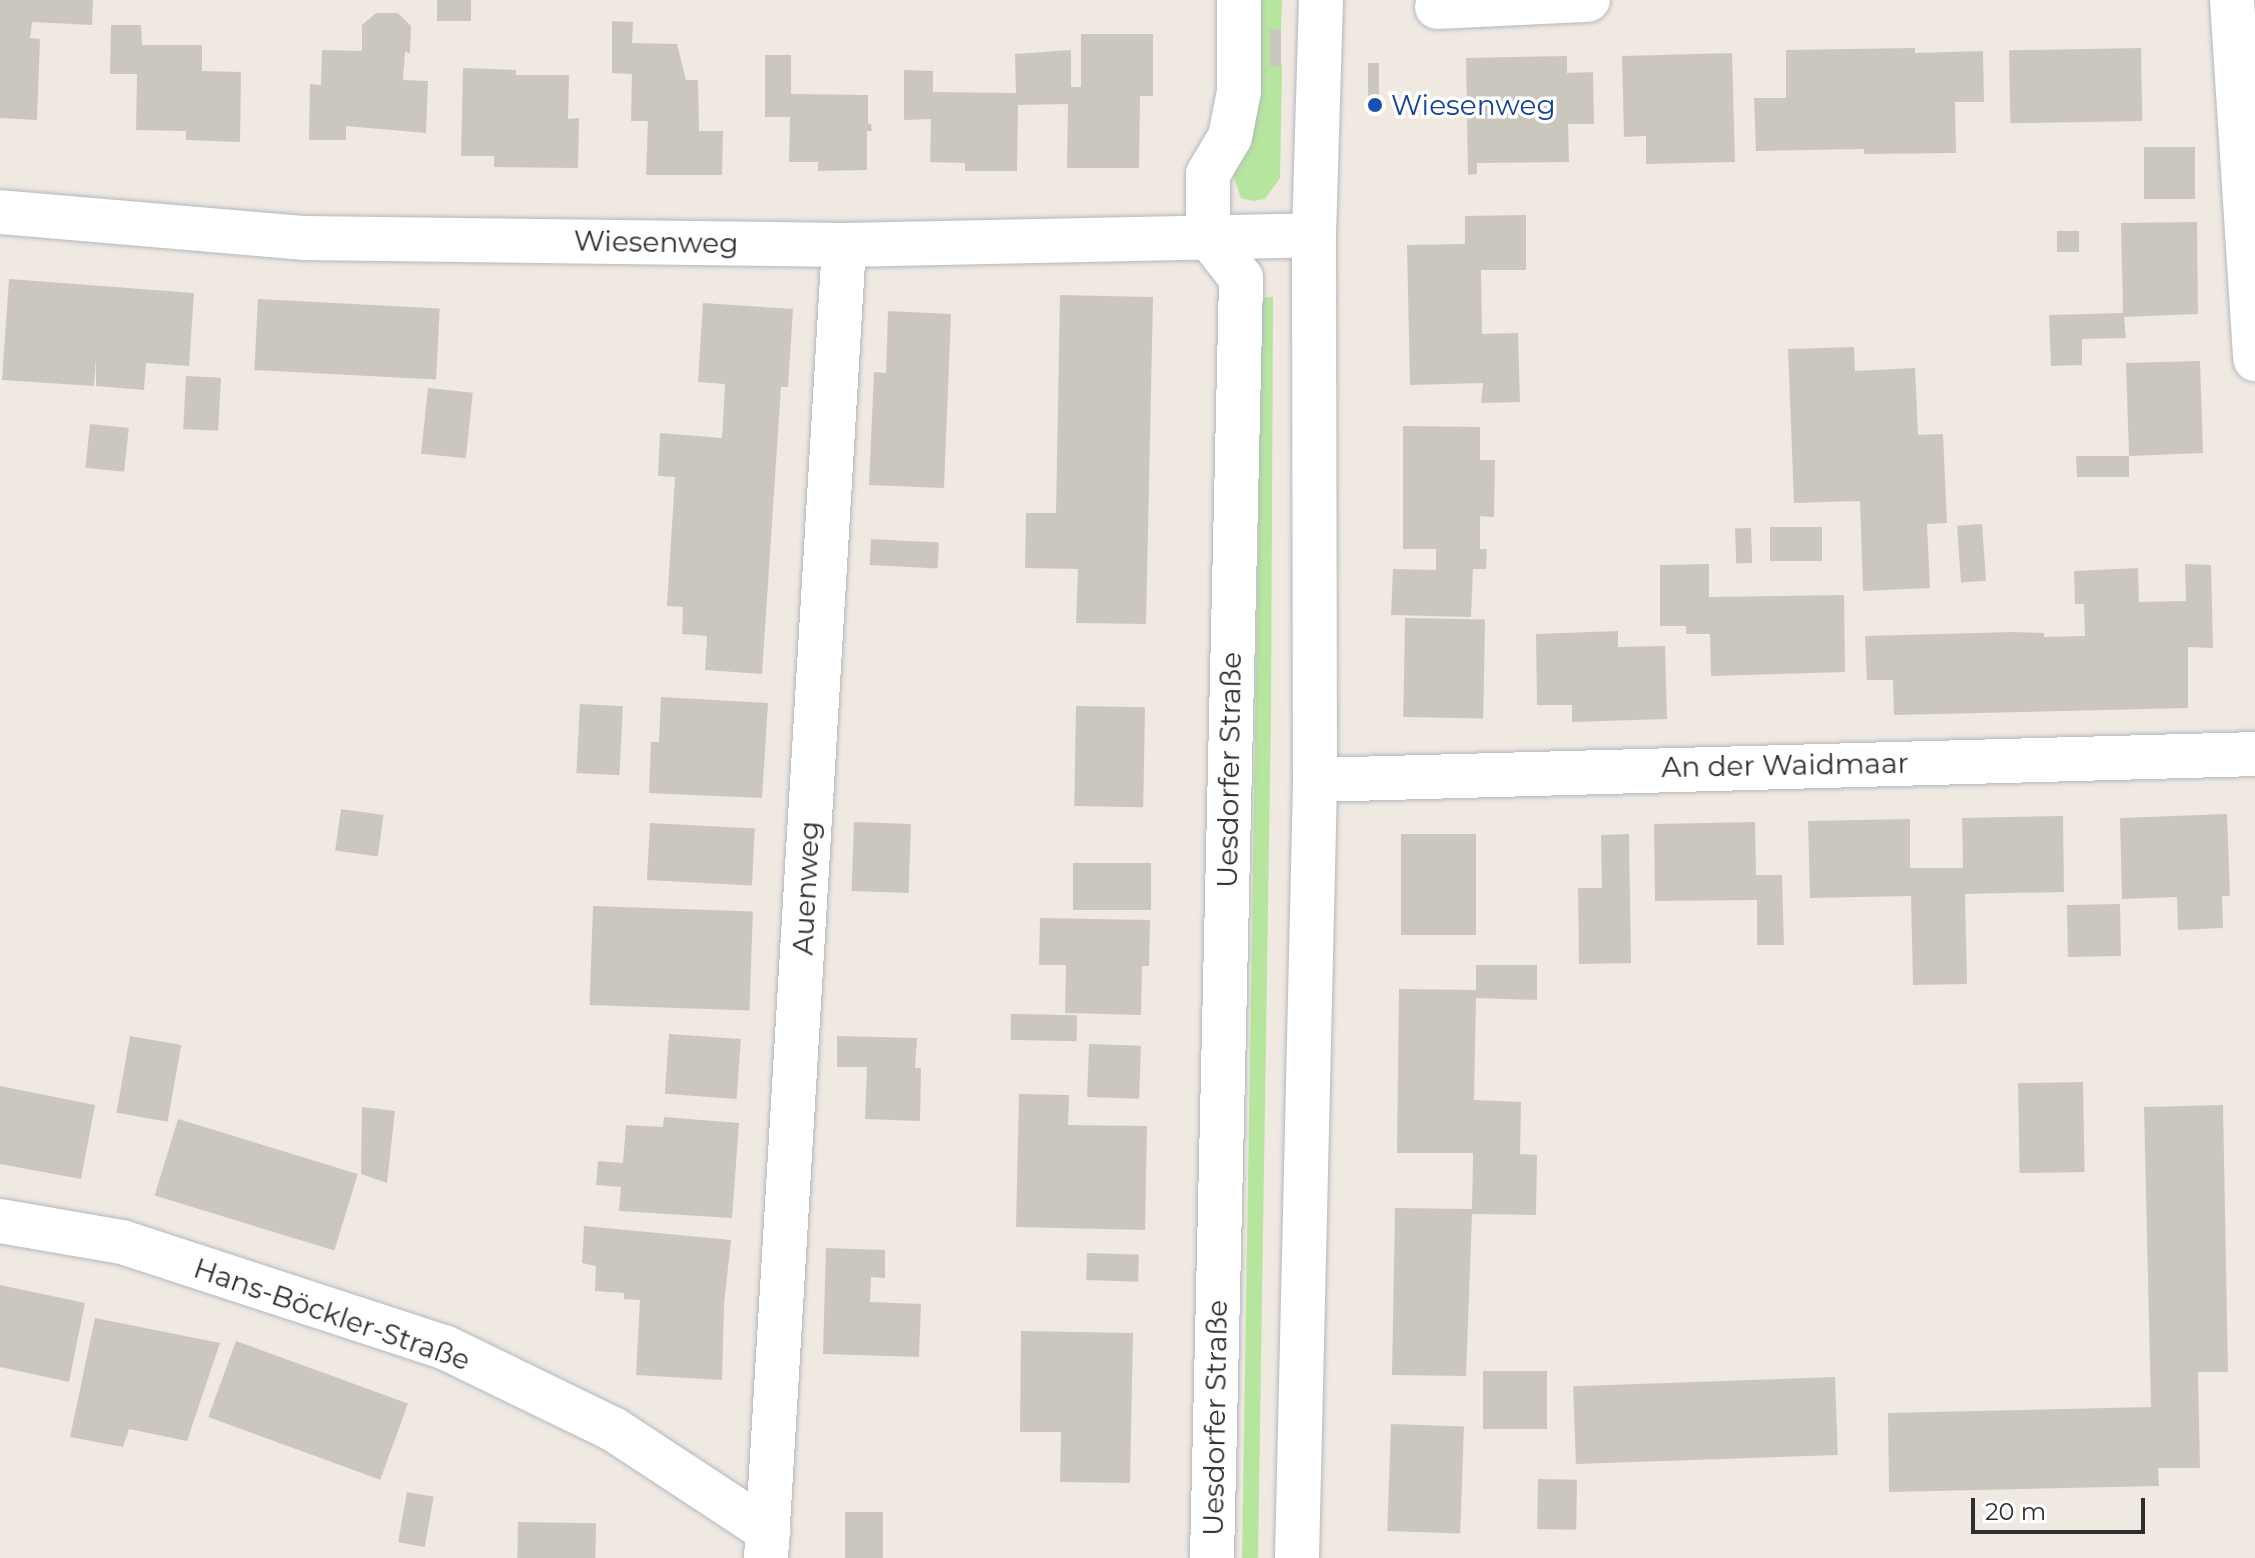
<!DOCTYPE html>
<html>
<head>
<meta charset="utf-8">
<style>
  body { margin:0 }
  #map { position:relative; width:2255px; height:1558px; overflow:hidden; background:#efe9e1; font-family:Montserrat,sans-serif }
  div>[style] { position:absolute }
  [style*='--x'] { left:calc(var(--x)*1px); top:calc(var(--y)*1px); width:calc(var(--w)*1px); rotate:calc(var(--a)*1deg) }
  .green>* { inset:0; background:#b6e59e }
  .building>* { inset:0; background:#cbc7bf; transform-origin:0 0 }
  .roads { filter:drop-shadow(0 0 2px #b4b7c1) drop-shadow(0 0 2px #b4b7c1) }
  .minor>* { height:44px; margin:-22px; padding:0 22px; transform-origin:22px; border-radius:22px; background:#fff }
  .dots>* { width:22px; height:22px; translate:-50% -50%; box-sizing:border-box; border:4px solid #fff; border-radius:50% }
  span { translate:-50% -50%; white-space:nowrap; text-align:center; line-height:1.15; -webkit-text-stroke:7px #fff; paint-order:stroke }
  .transit-label { font-size:28px; color:#164399 }
  .left { translate:0 -50%; text-align:left }
  .street-label { font-size:28px; color:#2e2e2e }
  .scale { position:absolute; left:1971px; top:1498px; width:174px; height:36px; box-sizing:border-box; border:4px solid #2e2e2e; border-top:0; padding-left:10px; font-size:24px; line-height:28px; white-space:nowrap; color:#2e2e2e; -webkit-text-stroke:6px #fff; paint-order:stroke }
</style>
</head>
<body>
<div id="map">
  <div class="green">
    <i style="clip-path:polygon(1252px 0,1282px 0,1281px 29px,1270px 30px,1270px 66px,1282px 66px,1280px 178px,1265px 199px,1253px 201px,1241px 198px,1233px 175px)"></i>
    <i style="clip-path:polygon(1273px 297px,1271px 714px,1258px 1558px,1242px 1558px,1262px 304px,1264px 298px)"></i>
  </div>
  <div class="building">
    <i style="clip-path:polygon(0 0,93px 0,92px 25px,32px 22px,30px 38px,40px 39px,37px 120px,0 118px)"></i>
    <i style="left:437px;top:0;width:34px;height:21px"></i>
    <i style="clip-path:polygon(376px 13px,398px 13px,411px 26px,410px 53px,405px 52px,403px 80px,428px 81px,426px 133px,346px 126px,346px 140px,309px 140px,310px 84px,321px 85px,322px 50px,362px 51px,362px 25px)"></i>
    <i style="clip-path:polygon(612px 21px,633px 22px,632px 43px,677px 44px,686px 80px,698px 80px,699px 131px,723px 131px,722px 175px,646px 175px,648px 121px,631px 121px,632px 74px,612px 73px)"></i>
    <i style="clip-path:polygon(111px 25px,141px 25px,142px 45px,202px 45px,202px 71px,241px 72px,240px 142px,186px 140px,186px 131px,136px 130px,137px 74px,110px 74px)"></i>
    <i style="left:1270px;top:29px;width:11px;height:37px"></i>
    <i style="clip-path:polygon(1081px 34px,1153px 34px,1153px 96px,1140px 96px,1139px 168px,1067px 168px,1068px 104px,1018px 105px,1017px 171px,965px 171px,965px 163px,930px 162px,931px 119px,904px 120px,904px 70px,933px 71px,933px 92px,1016px 93px,1015px 54px,1071px 50px,1071px 87px,1081px 87px)"></i>
    <i style="clip-path:polygon(1915px 48px,1915px 53px,1983px 51px,1984px 102px,1955px 102px,1956px 153px,1864px 154px,1864px 149px,1756px 151px,1754px 98px,1786px 98px,1786px 50px)"></i>
    <i style="left:2141px;top:48px;width:73px;height:132px;rotate:89deg"></i>
    <i style="clip-path:polygon(1732px 53px,1735px 162px,1646px 164px,1646px 136px,1624px 137px,1622px 56px)"></i>
    <i style="clip-path:polygon(765px 55px,791px 55px,791px 94px,868px 95px,868px 124px,871px 124px,872px 131px,867px 131px,867px 170px,818px 171px,818px 162px,789px 162px,790px 117px,765px 117px)"></i>
    <i style="clip-path:polygon(1567px 56px,1567px 73px,1593px 72px,1594px 124px,1568px 124px,1569px 162px,1477px 163px,1477px 174px,1468px 175px,1466px 58px)"></i>
    <i style="left:1368px;top:63px;width:11px;height:38px"></i>
    <i style="clip-path:polygon(463px 68px,516px 70px,516px 75px,569px 75px,568px 119px,579px 118px,578px 168px,494px 167px,494px 156px,461px 156px)"></i>
    <i style="left:2144px;top:147px;width:51px;height:52px"></i>
    <i style="clip-path:polygon(1526px 215px,1526px 270px,1481px 270px,1482px 334px,1518px 333px,1520px 402px,1481px 403px,1483px 383px,1410px 385px,1407px 245px,1465px 244px,1465px 216px)"></i>
    <i style="clip-path:polygon(2197px 222px,2198px 314px,2124px 317px,2126px 338px,2082px 339px,2082px 365px,2051px 366px,2049px 315px,2123px 313px,2121px 223px)"></i>
    <i style="left:2079px;top:231px;width:21px;height:22px;rotate:90deg"></i>
    <i style="clip-path:polygon(9px 279px,194px 293px,189px 366px,146px 363px,144px 390px,96px 386px,96px 359px,94px 386px,2px 380px)"></i>
    <i style="clip-path:polygon(1060px 295px,1153px 297px,1146px 624px,1076px 623px,1078px 569px,1025px 568px,1026px 513px,1056px 513px)"></i>
    <i style="left:258px;top:299px;width:182px;height:71px;rotate:3deg"></i>
    <i style="clip-path:polygon(703px 303px,793px 309px,788px 387px,781px 387px,762px 674px,705px 670px,707px 636px,682px 634px,683px 607px,667px 606px,675px 477px,658px 476px,660px 433px,722px 438px,725px 384px,698px 382px)"></i>
    <i style="clip-path:polygon(888px 311px,951px 314px,944px 488px,869px 485px,874px 372px,886px 373px)"></i>
    <i style="clip-path:polygon(1854px 347px,1855px 371px,1915px 368px,1918px 435px,1943px 434px,1947px 523px,1927px 524px,1930px 588px,1863px 591px,1860px 501px,1794px 503px,1788px 349px)"></i>
    <i style="clip-path:polygon(2200px 361px,2203px 453px,2129px 456px,2129px 477px,2077px 477px,2076px 456px,2129px 456px,2126px 363px)"></i>
    <i style="left:186px;top:376px;width:35px;height:53px;rotate:3deg"></i>
    <i style="left:428px;top:388px;width:45px;height:66px;rotate:6deg"></i>
    <i style="left:90px;top:424px;width:39px;height:44px;rotate:6deg"></i>
    <i style="clip-path:polygon(1403px 426px,1480px 427px,1480px 460px,1495px 460px,1494px 517px,1480px 516px,1480px 549px,1487px 549px,1486px 569px,1473px 569px,1471px 617px,1391px 615px,1393px 569px,1436px 570px,1436px 549px,1403px 549px)"></i>
    <i style="left:1982px;top:524px;width:57px;height:25px;rotate:86deg"></i>
    <i style="left:1822px;top:527px;width:34px;height:52px;rotate:90deg"></i>
    <i style="left:1751px;top:528px;width:35px;height:16px;rotate:88deg"></i>
    <i style="left:871px;top:539px;width:68px;height:26px;rotate:3deg"></i>
    <i style="clip-path:polygon(1709px 564px,1709px 597px,1844px 595px,1845px 672px,1711px 676px,1710px 634px,1686px 634px,1686px 626px,1660px 626px,1660px 565px)"></i>
    <i style="clip-path:polygon(2185px 564px,2211px 565px,2213px 648px,2188px 647px,2188px 708px,1894px 715px,1893px 680px,1867px 680px,1865px 636px,2014px 632px,2044px 633px,2044px 637px,2085px 636px,2084px 604px,2075px 604px,2074px 571px,2138px 568px,2139px 602px,2186px 601px)"></i>
    <i style="left:1405px;top:618px;width:80px;height:99px;rotate:1deg"></i>
    <i style="clip-path:polygon(1618px 631px,1618px 647px,1665px 646px,1667px 719px,1572px 722px,1572px 705px,1537px 705px,1536px 634px)"></i>
    <i style="clip-path:polygon(661px 697px,768px 703px,762px 798px,649px 793px,651px 742px,659px 742px)"></i>
    <i style="left:580px;top:704px;width:43px;height:69px;rotate:3deg"></i>
    <i style="left:1076px;top:706px;width:69px;height:100px;rotate:1deg"></i>
    <i style="left:341px;top:809px;width:43px;height:42px;rotate:8deg"></i>
    <i style="clip-path:polygon(2227px 814px,2230px 896px,2222px 896px,2223px 928px,2178px 930px,2177px 897px,2122px 899px,2120px 818px)"></i>
    <i style="clip-path:polygon(2063px 816px,2064px 892px,1965px 894px,1967px 984px,1913px 985px,1911px 896px,1810px 898px,1808px 821px,1910px 819px,1910px 868px,1963px 868px,1962px 818px)"></i>
    <i style="left:854px;top:822px;width:57px;height:69px;rotate:2deg"></i>
    <i style="clip-path:polygon(1755px 822px,1756px 875px,1782px 875px,1784px 945px,1757px 945px,1757px 900px,1655px 901px,1654px 824px)"></i>
    <i style="left:650px;top:823px;width:105px;height:57px;rotate:3deg"></i>
    <i style="left:1401px;top:834px;width:75px;height:101px"></i>
    <i style="clip-path:polygon(1629px 834px,1631px 963px,1579px 964px,1578px 888px,1602px 888px,1601px 835px)"></i>
    <i style="left:1151px;top:863px;width:47px;height:78px;rotate:90deg"></i>
    <i style="left:2120px;top:904px;width:52px;height:53px;rotate:89deg"></i>
    <i style="left:593px;top:906px;width:160px;height:99px;rotate:2deg"></i>
    <i style="clip-path:polygon(1040px 918px,1150px 920px,1149px 966px,1142px 966px,1141px 1015px,1065px 1013px,1066px 965px,1039px 965px)"></i>
    <i style="clip-path:polygon(1476px 965px,1537px 965px,1537px 1000px,1476px 998px,1474px 1100px,1521px 1102px,1520px 1154px,1537px 1155px,1536px 1215px,1472px 1214px,1466px 1376px,1392px 1375px,1395px 1208px,1472px 1209px,1473px 1158px,1473px 1153px,1397px 1153px,1399px 989px,1476px 990px)"></i>
    <i style="left:1011px;top:1014px;width:66px;height:26px;rotate:1deg"></i>
    <i style="left:669px;top:1034px;width:72px;height:60px;rotate:4deg"></i>
    <i style="left:130px;top:1036px;width:52px;height:78px;rotate:10deg"></i>
    <i style="clip-path:polygon(837px 1036px,917px 1038px,915px 1068px,921px 1068px,920px 1121px,865px 1119px,867px 1067px,837px 1067px)"></i>
    <i style="left:1089px;top:1044px;width:52px;height:53px;rotate:2deg"></i>
    <i style="left:2083px;top:1082px;width:90px;height:65px;rotate:89deg"></i>
    <i style="clip-path:polygon(0 1086px,95px 1105px,81px 1179px,0 1164px)"></i>
    <i style="clip-path:polygon(1019px 1094px,1069px 1095px,1068px 1125px,1147px 1126px,1145px 1230px,1016px 1227px)"></i>
    <i style="clip-path:polygon(2223px 1105px,2228px 1372px,2198px 1372px,2200px 1468px,2158px 1468px,2159px 1486px,1889px 1492px,1888px 1413px,2151px 1407px,2144px 1107px)"></i>
    <i style="clip-path:polygon(362px 1107px,395px 1111px,387px 1183px,361px 1174px)"></i>
    <i style="clip-path:polygon(664px 1117px,739px 1123px,732px 1218px,619px 1211px,621px 1187px,596px 1185px,598px 1161px,623px 1163px,626px 1125px,663px 1127px)"></i>
    <i style="left:178px;top:1119px;width:188px;height:80px;rotate:17deg"></i>
    <i style="clip-path:polygon(584px 1226px,731px 1240px,724px 1305px,722px 1380px,636px 1375px,640px 1300px,624px 1299px,624px 1293px,595px 1291px,596px 1266px,582px 1263px)"></i>
    <i style="clip-path:polygon(826px 1248px,885px 1250px,885px 1278px,871px 1277px,870px 1302px,921px 1304px,919px 1357px,823px 1354px)"></i>
    <i style="left:1087px;top:1253px;width:52px;height:27px;rotate:2deg"></i>
    <i style="clip-path:polygon(0 1285px,85px 1303px,69px 1382px,0 1367px)"></i>
    <i style="clip-path:polygon(95px 1318px,220px 1343px,187px 1441px,129px 1429px,123px 1447px,70px 1437px)"></i>
    <i style="clip-path:polygon(1021px 1331px,1133px 1333px,1130px 1483px,1060px 1482px,1061px 1432px,1020px 1432px)"></i>
    <i style="left:236px;top:1341px;width:183px;height:81px;rotate:20deg"></i>
    <i style="left:1483px;top:1371px;width:64px;height:58px"></i>
    <i style="left:1835px;top:1377px;width:78px;height:262px;rotate:88deg"></i>
    <i style="left:1391px;top:1424px;width:73px;height:107px;rotate:2deg"></i>
    <i style="left:1538px;top:1479px;width:39px;height:50px;rotate:1deg"></i>
    <i style="left:407px;top:1492px;width:27px;height:51px;rotate:10deg"></i>
    <i style="left:845px;top:1512px;width:38px;height:46px"></i>
    <i style="left:518px;top:1522px;width:78px;height:36px;rotate:1deg"></i>
  </div>
  <div class="roads">
    <div class="minor">
      <i style="--x:2232;--y:0;--w:360;--a:86.3"></i>
      <i style="--x:1437;--y:7;--w:151;--a:-2.7"></i>
      <i style="--x:0;--y:212;--w:305;--a:4.9"></i>
      <i style="--x:304;--y:238;--w:540;--a:0.74"></i>
      <i style="--x:844;--y:245;--w:470;--a:-1.2"></i>
      <i style="--x:1315;--y:780;--w:940;--a:-1.58"></i>
      <i style="--x:0;--y:1221;--w:124;--a:9.8"></i>
      <i style="--x:122;--y:1242;--w:339;--a:18.1"></i>
      <i style="--x:444;--y:1347;--w:188;--a:25.9"></i>
      <i style="--x:613;--y:1429;--w:186;--a:33.3"></i>
      <i style="--x:766;--y:1558;--w:1315;--a:-86.6"></i>
      <i style="--x:1212;--y:1558;--w:1280;--a:-88.7"></i>
      <i style="--x:1241;--y:278;--w:53;--a:-128.2"></i>
      <i style="--x:1208;--y:236;--w:62;--a:-90"></i>
      <i style="--x:1208;--y:174;--w:43;--a:-59.3"></i>
      <i style="--x:1230;--y:137;--w:47;--a:-78.9"></i>
      <i style="--x:1239;--y:91;--w:91;--a:-90"></i>
      <i style="--x:1297;--y:1558;--w:778;--a:-88.67"></i>
      <i style="--x:1315;--y:780;--w:545;--a:-90.11"></i>
      <i style="--x:1314;--y:235;--w:235;--a:-88.3"></i>
    </div>
  </div>
  <div class="dots">
    <i style="left:1375px;top:105px;background:#1a4fb4"></i>
  </div>
  <div class="transit-label">
    <span class="left" style="left:1391px;top:105px">Wiesenweg</span>
  </div>
  <div class="street-label">
    <span style="left:656px;top:242px;rotate:1deg">Wiesenweg</span>
    <span style="left:1785px;top:765px;rotate:-1deg">An der Waidmaar</span>
    <span style="left:1229px;top:770px;rotate:-89deg">Uesdorfer Straße</span>
    <span style="left:806px;top:888px;rotate:-87deg">Auenweg</span>
    <span style="left:332px;top:1314px;rotate:19deg">Hans-Böckler-Straße</span>
    <span style="left:1215px;top:1418px;rotate:-89deg">Uesdorfer Straße</span>
  </div>
  <div class="scale">20 m</div>
</div>
</body>
</html>
